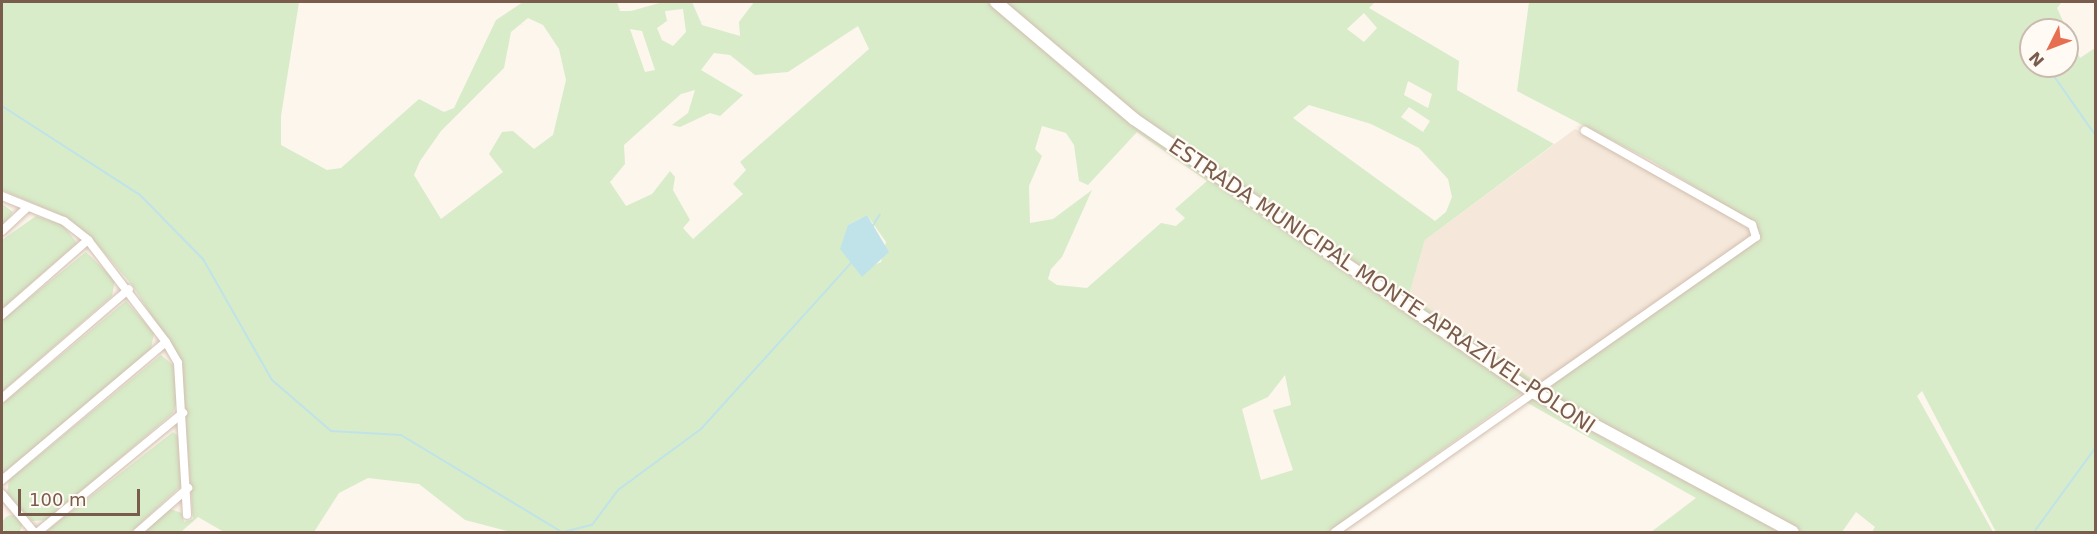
<!DOCTYPE html>
<html>
<head>
<meta charset="utf-8">
<style>
  body { margin:0 }
  #map { position:relative; width:2097px; height:534px; overflow:hidden; background:#fdf6ec; font-family:"DejaVu Sans",sans-serif }
  div>[style] { position:absolute }
  [style*='--x'] { left:calc(var(--x)*1px); top:calc(var(--y)*1px); width:calc(var(--w)*1px); rotate:calc(var(--a)*1deg) }
  .residential>* { inset:0; background:#f5e8da }
  .green>* { inset:0; background:#d8ecc9 }
  .round { border-radius:50% }
  .water>* { inset:0; background:#bfe3e8 }
  .stream>* { height:2px; margin:-1px; padding:0 1px; transform-origin:1px; border-radius:1px; background:#bfe3e8 }
  .roads { filter:drop-shadow(0 0 2px #d1beb0) drop-shadow(0 0 2px #d1beb0) }
  .street>* { height:8px; margin:-4px; padding:0 4px; transform-origin:4px; border-radius:4px; background:#fff }
  .secondary>* { height:12px; margin:-6px; padding:0 6px; transform-origin:6px; border-radius:6px; background:#fff }
  span { translate:-50% -50%; white-space:nowrap; text-align:center; line-height:1.15; -webkit-text-stroke:4.5px #fffaf3; paint-order:stroke }
  .street-label { font-size:21px; color:#7a5c4d }
  .frame { position:absolute; inset:0; border:3px solid #7a5c4d; pointer-events:none }
  .north { position:absolute; left:2019px; top:18px; width:60px; height:60px; box-sizing:border-box; background:#fffaf3; border:2px solid #cabbb1; border-radius:50%; rotate:228deg; font-size:16px; font-weight:700; line-height:24px; text-align:center; color:#7a5c4d }
  .north::after { content:''; display:block; margin:auto; width:21px; height:27px; background:#e76f51; clip-path:polygon(50% 0,100% 100%,50% 72%,0 100%) }
  .scale { position:absolute; left:18px; top:489px; width:122px; height:27px; box-sizing:border-box; border:3px solid #7a5c4d; border-top:0; padding-left:8px; font-size:18px; line-height:21px; white-space:nowrap; color:#7a5c4d; -webkit-text-stroke:4px #fffaf3; paint-order:stroke }
</style>
</head>
<body>
<div id="map">
  <div class="residential">
    <i style="clip-path:polygon(1575px 129px,1649px 166px,1755px 233px,1540px 384px,1409px 295px,1425px 240px)"></i>
  </div>
  <div class="green">
    <i style="clip-path:polygon(evenodd,2px 2px,299px 2px,281px 116px,281px 145px,327px 170px,341px 168px,419px 99px,444px 112px,454px 108px,496px 20px,523px 2px,617px 2px,620px 11px,631px 11px,663px 2px,692px 2px,702px 25px,740px 36px,739px 22px,754px 2px,993px 2px,1133px 121px,1523px 392px,1328px 532px,511px 532px,465px 520px,419px 484px,368px 478px,339px 493px,314px 532px,224px 532px,198px 517px,181px 532px,144px 532px,170px 509px,182px 513px,184px 522px,193px 519px,181px 362px,132px 285px,91px 237px,65px 217px,2px 190px,2px 2px,683px 9px,686px 32px,673px 46px,662px 40px,657px 28px,667px 21px,665px 11px,683px 9px,2px 2px,528px 18px,543px 25px,559px 49px,566px 80px,553px 135px,534px 149px,513px 131px,502px 132px,489px 154px,503px 172px,441px 219px,414px 175px,420px 161px,441px 131px,504px 68px,511px 32px,528px 18px,2px 2px,858px 26px,869px 49px,740px 162px,746px 170px,733px 184px,743px 194px,693px 239px,683px 228px,690px 220px,673px 190px,675px 177px,670px 171px,652px 194px,626px 206px,610px 182px,625px 164px,624px 145px,681px 94px,695px 90px,688px 113px,672px 125px,680px 127px,710px 113px,720px 116px,743px 95px,701px 70px,714px 53px,730px 55px,755px 75px,788px 72px,858px 26px,2px 2px,630px 29px,642px 31px,655px 70px,645px 72px,630px 29px,2px 2px,1042px 126px,1066px 133px,1074px 145px,1079px 181px,1088px 185px,1137px 132px,1207px 181px,1175px 209px,1185px 218px,1176px 226px,1161px 223px,1087px 288px,1057px 285px,1048px 279px,1051px 269px,1062px 257px,1092px 190px,1053px 219px,1030px 223px,1029px 186px,1042px 156px,1035px 149px,1042px 126px,2px 2px,867px 215px,886px 242px,881px 262px,872px 266px,848px 225px,867px 215px,2px 2px,1285px 375px,1291px 405px,1273px 410px,1293px 470px,1261px 480px,1242px 409px,1268px 397px,1285px 375px)"></i>
    <i style="clip-path:polygon(evenodd,1000px 2px,1375px 2px,1369px 8px,1459px 61px,1457px 90px,1554px 144px,1425px 240px,1409px 295px,1540px 384px,1534px 388px,1134px 117px,1000px 2px,1364px 13px,1377px 28px,1364px 42px,1347px 29px,1364px 13px,1000px 2px,1408px 81px,1432px 94px,1428px 108px,1404px 95px,1408px 81px,1000px 2px,1309px 105px,1371px 124px,1419px 148px,1448px 179px,1452px 197px,1446px 212px,1435px 221px,1293px 118px,1309px 105px,1000px 2px,1409px 107px,1430px 121px,1423px 132px,1401px 117px,1409px 107px)"></i>
    <i style="clip-path:polygon(evenodd,1529px 2px,2062px 2px,2057px 8px,2080px 58px,2095px 48px,2095px 532px,1996px 532px,1922px 391px,1917px 396px,1993px 532px,1872px 532px,1875px 527px,1856px 512px,1842px 532px,1799px 532px,1546px 395px,1545px 388px,1759px 232px,1754px 223px,1652px 161px,1517px 91px,1529px 2px,2031px 30px,2067px 30px,2067px 66px,2031px 66px,2031px 30px)"></i>
    <i style="clip-path:polygon(2px 204px,13px 212px,2px 226px)"></i>
    <i style="clip-path:polygon(36px 216px,63px 225px,77px 243px,2px 309px,2px 240px)"></i>
    <i style="clip-path:polygon(86px 252px,115px 280px,112px 296px,2px 392px,2px 320px)"></i>
    <i style="clip-path:polygon(126px 301px,154px 333px,151px 349px,2px 475px,2px 404px)"></i>
    <i style="clip-path:polygon(161px 355px,174px 366px,178px 399px,173px 413px,48px 520px,32px 521px,7px 494px,9px 480px)"></i>
    <i style="clip-path:polygon(1531px 395px,1621px 448px,1786px 532px,1651px 532px,1696px 498px,1524px 401px)"></i>
    <i style="clip-path:polygon(173px 432px,180px 438px,183px 484px,131px 532px,45px 532px)"></i>
    <i class="round" style="left:2px;top:515px;width:20px;height:20px"></i>
  </div>
  <div class="water">
    <i style="clip-path:polygon(867px 215px,889px 252px,862px 277px,840px 249px,848px 225px)"></i>
  </div>
  <div class="stream">
    <i style="--x:2051;--y:72;--w:78;--a:54.9"></i>
    <i style="--x:2;--y:106;--w:164;--a:32.8"></i>
    <i style="--x:140;--y:195;--w:90;--a:45.5"></i>
    <i style="--x:203;--y:259;--w:139;--a:60.3"></i>
    <i style="--x:272;--y:380;--w:78;--a:40.8"></i>
    <i style="--x:331;--y:431;--w:70;--a:3.3"></i>
    <i style="--x:401;--y:435;--w:188;--a:31.1"></i>
    <i style="--x:872;--y:227;--w:15;--a:-58"></i>
    <i style="--x:563;--y:532;--w:30;--a:-14"></i>
    <i style="--x:592;--y:525;--w:44;--a:-53.4"></i>
    <i style="--x:618;--y:490;--w:103;--a:-36.3"></i>
    <i style="--x:701;--y:429;--w:224;--a:-47.9"></i>
    <i style="--x:2034;--y:532;--w:105;--a:-53.9"></i>
  </div>
  <div class="roads">
    <div class="street">
      <i style="--x:2;--y:196;--w:67;--a:22"></i>
      <i style="--x:64;--y:221;--w:31;--a:38"></i>
      <i style="--x:88;--y:240;--w:128;--a:52.6"></i>
      <i style="--x:166;--y:342;--w:24;--a:60"></i>
      <i style="--x:178;--y:363;--w:152;--a:86.6"></i>
      <i style="--x:2;--y:231;--w:35;--a:-43"></i>
      <i style="--x:2;--y:315;--w:114;--a:-41.1"></i>
      <i style="--x:2;--y:398;--w:167;--a:-40.6"></i>
      <i style="--x:2;--y:480;--w:214;--a:-40.1"></i>
      <i style="--x:2;--y:494;--w:50;--a:49.9"></i>
      <i style="--x:38;--y:532;--w:188;--a:-39.4"></i>
      <i style="--x:138;--y:532;--w:67;--a:-41.3"></i>
      <i style="--x:1335;--y:532;--w:514;--a:-35.02"></i>
      <i style="--x:1756;--y:237;--w:13;--a:-108"></i>
      <i style="--x:1752;--y:225;--w:192;--a:-150.6"></i>
    </div>
    <div class="secondary">
      <i style="--x:996;--y:2;--w:181;--a:40.3"></i>
      <i style="--x:1134;--y:119;--w:483;--a:34.4"></i>
      <i style="--x:1533;--y:392;--w:295;--a:28.3"></i>
    </div>
  </div>
  <div class="street-label">
    <span style="left:1382px;top:286px;rotate:34deg">ESTRADA MUNICIPAL MONTE APRAZÍVEL-POLONI</span>
  </div>
  <div class="frame"></div>
  <div class="north">N</div>
  <div class="scale">100 m</div>
</div>
</body>
</html>
